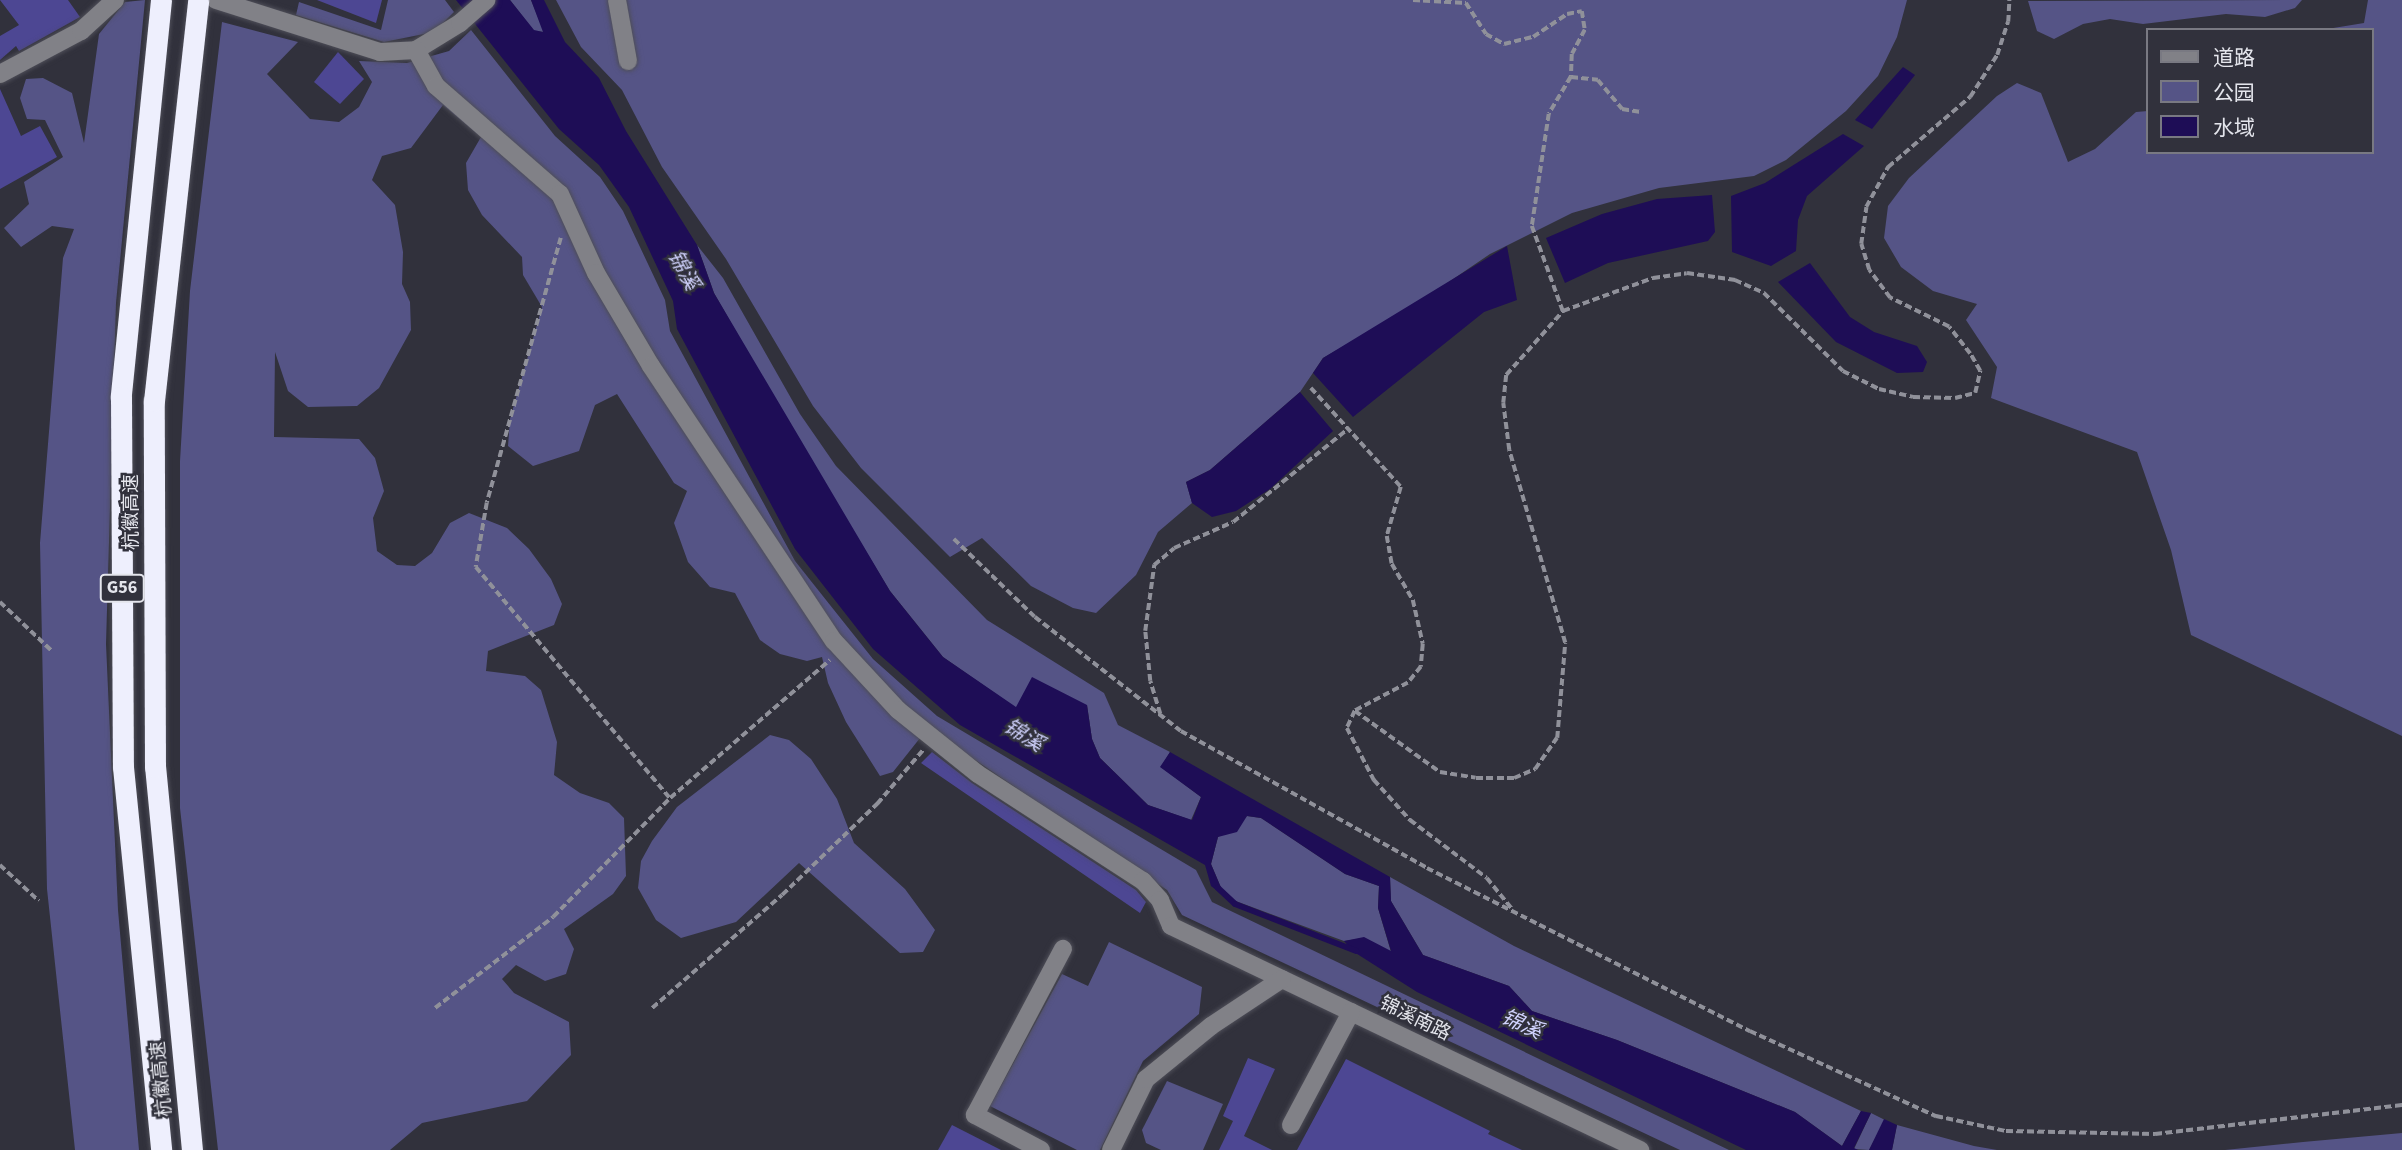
<!DOCTYPE html>
<html>
<head>
<meta charset="utf-8">
<style>
  body { margin:0 }
  #map { position:relative; width:2402px; height:1150px; overflow:hidden; background:#31313c; font-family:"Source Sans 3","Noto Sans SC",sans-serif }
  div>[style] { position:absolute }
  [style*='--x'] { left:calc(var(--x)*1px); top:calc(var(--y)*1px); width:calc(var(--w)*1px); rotate:calc(var(--a)*1deg) }
  .green>* { inset:0; background:#555486 }
  .water>* { inset:0; background:#1e0d56 }
  .stream>* { height:6px; margin:-3px; padding:0 3px; transform-origin:3px; border-radius:3px; background:#1e0d56 }
  .building>* { inset:0; background:#4d4793 }
  .path>* { height:3.5px; margin-top:-1.75px; transform-origin:0; background:repeating-linear-gradient(90deg,#90919a 0 7px,transparent 0 10.5px) }
  .roads { filter:drop-shadow(0 0 2px #4e4e58) drop-shadow(0 0 2px #4e4e58) }
  .minor>* { height:18px; margin:-9px; padding:0 9px; transform-origin:9px; border-radius:9px; background:#818187 }
  .highway>* { height:21px; margin:-10.5px; padding:0 10.5px; transform-origin:10.5px; border-radius:10.5px; background:#eeeffd }
  span { translate:-50% -50%; white-space:nowrap; text-align:center; line-height:1.15; -webkit-text-stroke:5px #31313c; paint-order:stroke }
  .shield-label span { padding:2px 5px; background:#31313c; border:2px solid; border-radius:5px; -webkit-text-stroke-width:0 }
  .shield-label { font-size:18px; color:#e4e5ec; font-weight:700 }
  .street-label { font-size:19px; color:#e4e5ec }
  .water-label { font-size:21px; color:#d0d2fd; font-style:italic }
  .legend { position:absolute; left:2146px; top:28px; width:228px; height:126px; box-sizing:border-box; background:#31313c; border:2px solid #797982; margin:0; padding:9px 12px; list-style:none; font-size:21px; color:#e4e5ec }
  .legend li { display:flex; align-items:center; gap:14px; height:35px }
  .legend b { width:35px; border:2px solid #797982 }
</style>
</head>
<body>
<div id="map">
  <div class="green">
    <i style="clip-path:polygon(145px 0,116px 303px,106px 644px,118px 910px,139px 1150px,75px 1150px,47px 889px,40px 543px,63px 258px,74px 229px,52px 226px,21px 247px,4px 228px,29px 204px,24px 182px,63px 157px,45px 120px,27px 119px,20px 98px,26px 79px,43px 78px,72px 93px,84px 143px,99px 34px,125px 2px)"></i>
    <i style="clip-path:polygon(388px 0,445px 0,454px 12px,434px 32px,384px 42px,296px 15px,299px 2px,381px 30px)"></i>
    <i style="clip-path:polygon(510px 0,531px 0,544px 32px,534px 31px)"></i>
    <i style="clip-path:polygon(556px 0,1907px 0,1897px 37px,1878px 76px,1846px 111px,1786px 160px,1754px 176px,1659px 188px,1572px 213px,1490px 254px,1412px 307px,1323px 358px,1300px 392px,1210px 470px,1186px 482px,1192px 503px,1158px 532px,1136px 575px,1096px 613px,1073px 608px,1031px 586px,982px 538px,950px 557px,861px 468px,813px 406px,726px 259px,662px 167px,622px 90px,581px 47px)"></i>
    <i style="clip-path:polygon(2302px 0,2295px 8px,2265px 17px,2226px 14px,2143px 24px,2110px 19px,2083px 24px,2054px 39px,2037px 31px,2028px 1px)"></i>
    <i style="clip-path:polygon(2368px 0,2402px 0,2402px 736px,2191px 635px,2171px 550px,2137px 452px,1991px 398px,1997px 367px,1966px 320px,1977px 304px,1933px 291px,1901px 267px,1884px 238px,1888px 206px,1909px 178px,1997px 96px,2017px 83px,2041px 93px,2068px 162px,2095px 149px,2136px 112px,2148px 111px,2148px 152px,2372px 152px,2372px 30px,2321px 30px,2364px 23px)"></i>
    <i style="clip-path:polygon(222px 22px,298px 42px,267px 74px,310px 119px,339px 122px,359px 107px,372px 82px,359px 61px,407px 63px,449px 51px,471px 30px,555px 136px,600px 177px,623px 211px,665px 300px,670px 331px,795px 561px,873px 659px,937px 716px,1196px 870px,1212px 902px,1729px 1150px,1680px 1150px,1182px 915px,1167px 890px,928px 728px,893px 772px,880px 776px,846px 722px,828px 683px,822px 657px,807px 661px,780px 654px,760px 640px,735px 593px,710px 587px,688px 562px,674px 523px,687px 491px,674px 483px,617px 394px,595px 405px,579px 451px,533px 466px,508px 446px,510px 419px,542px 307px,523px 275px,522px 257px,482px 215px,468px 190px,466px 163px,481px 137px,443px 105px,411px 148px,382px 156px,372px 180px,395px 205px,403px 252px,402px 284px,410px 302px,411px 330px,379px 388px,357px 406px,308px 407px,288px 391px,275px 352px,274px 437px,359px 439px,375px 458px,384px 491px,373px 518px,377px 551px,397px 565px,415px 566px,432px 553px,450px 523px,469px 513px,507px 528px,529px 549px,551px 579px,562px 604px,554px 625px,488px 651px,486px 671px,525px 676px,541px 690px,557px 742px,554px 775px,580px 793px,609px 803px,624px 818px,626px 876px,613px 894px,564px 929px,574px 949px,566px 974px,545px 981px,516px 965px,502px 979px,514px 993px,569px 1022px,571px 1055px,527px 1101px,422px 1123px,390px 1150px,218px 1150px,180px 808px,180px 461px,190px 291px)"></i>
    <i style="clip-path:polygon(697px 245px,723px 278px,800px 414px,836px 466px,987px 620px,1104px 693px,1118px 725px,1170px 752px,1161px 767px,1201px 797px,1191px 820px,1148px 805px,1100px 758px,1092px 739px,1087px 705px,1016px 708px,943px 657px,890px 591px,796px 436px,714px 293px)"></i>
    <i style="clip-path:polygon(770px 735px,789px 740px,811px 759px,837px 799px,854px 843px,905px 889px,935px 930px,923px 952px,900px 953px,799px 863px,736px 922px,681px 938px,656px 920px,638px 888px,641px 861px,652px 841px,677px 807px)"></i>
    <i style="clip-path:polygon(1247px 816px,1261px 818px,1345px 874px,1379px 886px,1378px 908px,1391px 952px,1364px 938px,1344px 941px,1225px 897px,1211px 864px,1218px 837px)"></i>
    <i style="clip-path:polygon(1390px 877px,1514px 946px,1861px 1111px,1842px 1146px,1795px 1112px,1617px 1040px,1532px 1011px,1509px 986px,1423px 955px,1391px 901px)"></i>
    <i style="clip-path:polygon(1109px 942px,1202px 987px,1199px 1014px,1143px 1061px,1100px 1150px,1077px 1150px,990px 1106px,1062px 974px,1088px 986px)"></i>
    <i style="clip-path:polygon(1167px 1081px,1223px 1104px,1203px 1150px,1161px 1150px,1146px 1143px,1142px 1130px)"></i>
    <i style="clip-path:polygon(1871px 1113px,1885px 1120px,1869px 1150px,1854px 1149px)"></i>
    <i style="clip-path:polygon(1897px 1125px,1974px 1146px,1997px 1150px,1892px 1150px)"></i>
    <i style="clip-path:polygon(2402px 1133px,2402px 1150px,2225px 1150px,2303px 1142px)"></i>
  </div>
  <div class="water">
    <i style="clip-path:polygon(456px 0,510px 0,534px 30px,543px 32px,531px 0,544px 0,565px 42px,599px 78px,626px 131px,697px 245px,714px 293px,890px 591px,943px 657px,1016px 707px,1032px 677px,1087px 705px,1092px 739px,1100px 758px,1148px 805px,1192px 820px,1201px 797px,1160px 767px,1170px 752px,1390px 877px,1391px 901px,1423px 955px,1509px 986px,1532px 1011px,1617px 1040px,1795px 1112px,1842px 1146px,1861px 1111px,1871px 1113px,1854px 1148px,1858px 1150px,1746px 1150px,1417px 992px,1354px 952px,1344px 941px,1364px 937px,1391px 951px,1378px 908px,1379px 886px,1345px 874px,1261px 818px,1247px 816px,1237px 832px,1218px 837px,1211px 864px,1225px 897px,1211px 886px,1205px 865px,960px 725px,873px 649px,795px 549px,677px 329px,673px 301px,629px 207px,599px 165px,559px 129px)"></i>
    <i style="clip-path:polygon(1903px 67px,1915px 75px,1872px 129px,1855px 120px)"></i>
    <i style="clip-path:polygon(1843px 134px,1864px 146px,1807px 196px,1798px 220px,1796px 251px,1771px 266px,1732px 252px,1731px 196px,1765px 183px)"></i>
    <i style="clip-path:polygon(1712px 195px,1715px 232px,1708px 241px,1608px 263px,1565px 283px,1546px 238px,1602px 214px,1657px 199px)"></i>
    <i style="clip-path:polygon(1507px 246px,1517px 300px,1484px 312px,1353px 417px,1313px 373px,1323px 358px)"></i>
    <i style="clip-path:polygon(1810px 263px,1850px 317px,1874px 332px,1917px 346px,1927px 362px,1923px 372px,1897px 373px,1836px 342px,1778px 282px)"></i>
    <i style="clip-path:polygon(1300px 392px,1333px 431px,1270px 489px,1236px 511px,1212px 517px,1192px 503px,1186px 482px,1210px 470px)"></i>
    <i style="clip-path:polygon(1884px 1119px,1897px 1125px,1892px 1150px,1869px 1150px)"></i>
  </div>
  <div class="stream">
    <i style="--x:1218;--y:888;--w:23;--a:43"></i>
    <i style="--x:1235;--y:904;--w:130;--a:21.2"></i>
  </div>
  <div class="building">
    <i style="clip-path:polygon(0 0,68px 0,80px 17px,19px 51px,16px 46px,0 60px,0 36px,19px 25px)"></i>
    <i style="clip-path:polygon(317px 0,382px 0,376px 23px)"></i>
    <i style="clip-path:polygon(338px 52px,364px 79px,340px 104px,314px 82px)"></i>
    <i style="clip-path:polygon(0 89px,21px 136px,40px 126px,57px 157px,0 189px)"></i>
    <i style="clip-path:polygon(932px 752px,972px 783px,1136px 890px,1146px 902px,1140px 913px,921px 763px)"></i>
    <i style="clip-path:polygon(1248px 1058px,1275px 1069px,1244px 1136px,1272px 1150px,1219px 1150px,1233px 1121px,1223px 1116px)"></i>
    <i style="clip-path:polygon(1346px 1059px,1490px 1131px,1488px 1134px,1522px 1150px,1297px 1150px)"></i>
    <i style="clip-path:polygon(952px 1125px,1001px 1150px,938px 1150px)"></i>
  </div>
  <div class="path">
    <i style="--x:1413;--y:0;--w:53;--a:3.2"></i>
    <i style="--x:1466;--y:3;--w:37;--a:57"></i>
    <i style="--x:1486;--y:34;--w:21;--a:29"></i>
    <i style="--x:1504;--y:44;--w:30;--a:-14"></i>
    <i style="--x:1533;--y:37;--w:41;--a:-34.1"></i>
    <i style="--x:1567;--y:14;--w:15;--a:-11"></i>
    <i style="--x:1582;--y:11;--w:19;--a:81"></i>
    <i style="--x:1585;--y:30;--w:27;--a:118"></i>
    <i style="--x:1572;--y:54;--w:23;--a:92"></i>
    <i style="--x:1571;--y:77;--w:43;--a:120.7"></i>
    <i style="--x:1549;--y:114;--w:113;--a:98.6"></i>
    <i style="--x:1532;--y:226;--w:90;--a:70"></i>
    <i style="--x:1571;--y:77;--w:27;--a:6"></i>
    <i style="--x:1598;--y:80;--w:38;--a:50"></i>
    <i style="--x:1622;--y:109;--w:19;--a:9"></i>
    <i style="--x:561;--y:238;--w:275;--a:105.6"></i>
    <i style="--x:487;--y:503;--w:65;--a:99.8"></i>
    <i style="--x:476;--y:567;--w:302;--a:50"></i>
    <i style="--x:1311;--y:388;--w:134;--a:47.7"></i>
    <i style="--x:1401;--y:487;--w:51;--a:105.9"></i>
    <i style="--x:1387;--y:536;--w:28;--a:80"></i>
    <i style="--x:1392;--y:564;--w:42;--a:59.7"></i>
    <i style="--x:1413;--y:600;--w:45;--a:77.2"></i>
    <i style="--x:1423;--y:644;--w:23;--a:95"></i>
    <i style="--x:1421;--y:667;--w:21;--a:129"></i>
    <i style="--x:1408;--y:683;--w:60;--a:152.2"></i>
    <i style="--x:1355;--y:711;--w:19;--a:115"></i>
    <i style="--x:1347;--y:728;--w:59;--a:62.6"></i>
    <i style="--x:1374;--y:780;--w:54;--a:48"></i>
    <i style="--x:1410;--y:820;--w:96;--a:37"></i>
    <i style="--x:1487;--y:878;--w:41;--a:50.9"></i>
    <i style="--x:954;--y:539;--w:112;--a:43.9"></i>
    <i style="--x:1035;--y:617;--w:185;--a:38"></i>
    <i style="--x:1181;--y:731;--w:282;--a:29.1"></i>
    <i style="--x:1427;--y:868;--w:362;--a:26.8"></i>
    <i style="--x:1750;--y:1031;--w:205;--a:24.6"></i>
    <i style="--x:1936;--y:1116;--w:72;--a:12.1"></i>
    <i style="--x:2006;--y:1131;--w:149;--a:1.2"></i>
    <i style="--x:2155;--y:1134;--w:249;--a:-6.7"></i>
    <i style="--x:0;--y:602;--w:73;--a:43.3"></i>
    <i style="--x:1355;--y:711;--w:105;--a:35.7"></i>
    <i style="--x:1440;--y:772;--w:36;--a:9"></i>
    <i style="--x:1476;--y:778;--w:38;--a:0"></i>
    <i style="--x:1514;--y:778;--w:23;--a:-23"></i>
    <i style="--x:1535;--y:769;--w:38;--a:-55"></i>
    <i style="--x:1557;--y:738;--w:95;--a:-85.2"></i>
    <i style="--x:1565;--y:643;--w:201;--a:-106.2"></i>
    <i style="--x:1509;--y:450;--w:47;--a:-97.3"></i>
    <i style="--x:1503;--y:403;--w:28;--a:-84"></i>
    <i style="--x:1506;--y:375;--w:86;--a:-48.3"></i>
    <i style="--x:1563;--y:311;--w:96;--a:-20.1"></i>
    <i style="--x:1653;--y:278;--w:34;--a:-8"></i>
    <i style="--x:1687;--y:273;--w:49;--a:8.3"></i>
    <i style="--x:1735;--y:280;--w:32;--a:24"></i>
    <i style="--x:1764;--y:293;--w:111;--a:44.6"></i>
    <i style="--x:1843;--y:371;--w:40;--a:26.6"></i>
    <i style="--x:1879;--y:389;--w:35;--a:13"></i>
    <i style="--x:1913;--y:397;--w:42;--a:1.4"></i>
    <i style="--x:1955;--y:398;--w:21;--a:-14"></i>
    <i style="--x:1975;--y:393;--w:23;--a:-77"></i>
    <i style="--x:1980;--y:371;--w:20;--a:-120"></i>
    <i style="--x:1970;--y:354;--w:34;--a:-128"></i>
    <i style="--x:1949;--y:327;--w:66;--a:-153.8"></i>
    <i style="--x:1890;--y:298;--w:35;--a:-127"></i>
    <i style="--x:1869;--y:270;--w:27;--a:-107"></i>
    <i style="--x:1861;--y:244;--w:37;--a:-82"></i>
    <i style="--x:1866;--y:207;--w:46;--a:-61.2"></i>
    <i style="--x:1888;--y:167;--w:108;--a:-40.5"></i>
    <i style="--x:1970;--y:97;--w:50;--a:-57.3"></i>
    <i style="--x:1997;--y:55;--w:35;--a:-72"></i>
    <i style="--x:2008;--y:22;--w:22;--a:-87"></i>
    <i style="--x:1160;--y:714;--w:34;--a:-107"></i>
    <i style="--x:1150;--y:681;--w:50;--a:-95.7"></i>
    <i style="--x:1145;--y:631;--w:67;--a:-82.2"></i>
    <i style="--x:1154;--y:565;--w:26;--a:-40"></i>
    <i style="--x:1174;--y:548;--w:64;--a:-23.8"></i>
    <i style="--x:1233;--y:522;--w:148;--a:-39"></i>
    <i style="--x:0;--y:865;--w:53;--a:42.7"></i>
    <i style="--x:435;--y:1008;--w:149;--a:-37.6"></i>
    <i style="--x:553;--y:917;--w:167;--a:-45.5"></i>
    <i style="--x:670;--y:798;--w:211;--a:-40.8"></i>
    <i style="--x:652;--y:1008;--w:172;--a:-41"></i>
    <i style="--x:782;--y:895;--w:132;--a:-43.8"></i>
    <i style="--x:877;--y:804;--w:71;--a:-49.6"></i>
  </div>
  <div class="roads">
    <div class="minor">
      <i style="--x:216;--y:0;--w:172;--a:17.6"></i>
      <i style="--x:380;--y:52;--w:36;--a:-3"></i>
      <i style="--x:416;--y:50;--w:52;--a:-31.5"></i>
      <i style="--x:460;--y:23;--w:35;--a:-41"></i>
      <i style="--x:617;--y:0;--w:62;--a:79.8"></i>
      <i style="--x:416;--y:50;--w:41;--a:60.9"></i>
      <i style="--x:436;--y:86;--w:164;--a:41.1"></i>
      <i style="--x:560;--y:194;--w:87;--a:65.5"></i>
      <i style="--x:596;--y:273;--w:108;--a:59.4"></i>
      <i style="--x:651;--y:366;--w:330;--a:56.4"></i>
      <i style="--x:834;--y:641;--w:94;--a:47.2"></i>
      <i style="--x:898;--y:710;--w:102;--a:38.7"></i>
      <i style="--x:978;--y:774;--w:197;--a:33"></i>
      <i style="--x:1143;--y:881;--w:25;--a:48"></i>
      <i style="--x:1160;--y:900;--w:28;--a:67"></i>
      <i style="--x:1171;--y:926;--w:520;--a:25.53"></i>
      <i style="--x:0;--y:74;--w:92;--a:-28"></i>
      <i style="--x:81;--y:31;--w:46;--a:-42.4"></i>
      <i style="--x:1291;--y:1125;--w:128;--a:-62"></i>
      <i style="--x:1041;--y:1150;--w:75;--a:-152.1"></i>
      <i style="--x:975;--y:1115;--w:188;--a:-62.1"></i>
      <i style="--x:1111;--y:1150;--w:79;--a:-63.8"></i>
      <i style="--x:1146;--y:1079;--w:84;--a:-39.2"></i>
      <i style="--x:1211;--y:1026;--w:85;--a:-33.5"></i>
    </div>
    <div class="highway">
      <i style="--x:161;--y:0;--w:399;--a:95.8"></i>
      <i style="--x:121;--y:397;--w:370;--a:89.7"></i>
      <i style="--x:123;--y:767;--w:385;--a:84.3"></i>
      <i style="--x:192;--y:1150;--w:385;--a:-95.5"></i>
      <i style="--x:155;--y:767;--w:366;--a:-90.2"></i>
      <i style="--x:154;--y:401;--w:403;--a:-83.7"></i>
    </div>
  </div>
  <div class="shield-label">
    <span style="left:122px;top:588px">G56</span>
  </div>
  <div class="street-label">
    <span style="left:132px;top:512px;rotate:-90deg">杭徽高速</span>
    <span style="left:1415px;top:1019px;rotate:26deg">锦溪南路</span>
    <span style="left:162px;top:1079px;rotate:-95deg">杭徽高速</span>
  </div>
  <div class="water-label">
    <span style="left:684px;top:270px;rotate:61deg">锦溪</span>
    <span style="left:1024px;top:735px;rotate:32deg">锦溪</span>
    <span style="left:1522px;top:1024px;rotate:24deg">锦溪</span>
  </div>
  <ul class="legend">
  <li><b style="height:9px;background:#818187"></b>道路</li>
  <li><b style="height:19px;background:#555486"></b>公园</li>
  <li><b style="height:19px;background:#1e0d56"></b>水域</li>
  </ul>
</div>
</body>
</html>
